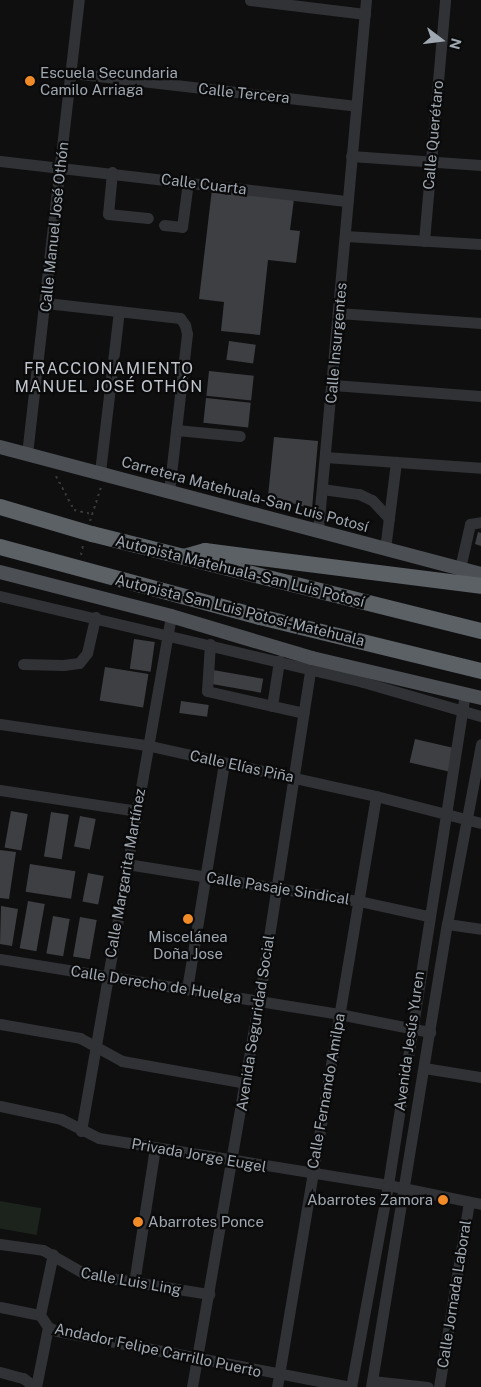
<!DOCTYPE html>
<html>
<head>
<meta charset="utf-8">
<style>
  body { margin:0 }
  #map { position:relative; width:481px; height:1387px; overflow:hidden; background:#0f0f10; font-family:"Public Sans",sans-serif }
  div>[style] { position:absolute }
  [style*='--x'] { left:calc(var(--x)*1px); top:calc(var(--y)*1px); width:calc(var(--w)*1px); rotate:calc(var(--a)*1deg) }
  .green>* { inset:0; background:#1c231c; transform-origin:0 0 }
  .building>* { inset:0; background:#3e3f43; transform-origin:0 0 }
  .path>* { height:2px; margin-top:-1px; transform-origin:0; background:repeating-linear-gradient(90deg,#36393c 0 2.5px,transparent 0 6.5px) }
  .minor>* { height:11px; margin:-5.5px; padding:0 5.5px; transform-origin:5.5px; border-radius:5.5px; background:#303235 }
  .major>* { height:14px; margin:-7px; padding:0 7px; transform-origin:7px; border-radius:7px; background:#4c4f54 }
  .highway>* { height:16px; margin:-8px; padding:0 8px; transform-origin:8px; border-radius:8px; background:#5c6166 }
  .dots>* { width:14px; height:14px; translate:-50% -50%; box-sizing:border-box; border:2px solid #0a0a0b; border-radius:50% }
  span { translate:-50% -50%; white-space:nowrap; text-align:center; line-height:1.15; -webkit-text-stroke:4.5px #0a0a0b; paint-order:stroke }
  .poi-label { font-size:15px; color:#a0a8b1 }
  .left { translate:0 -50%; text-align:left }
  .right { translate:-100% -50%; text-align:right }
  .street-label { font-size:15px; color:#a0a8b1 }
  .neighbourhood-label { font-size:16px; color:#c1c6ce; letter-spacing:1px }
  .north { position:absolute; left:416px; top:15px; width:50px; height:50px; -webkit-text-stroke:4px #0a0a0b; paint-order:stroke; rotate:105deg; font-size:14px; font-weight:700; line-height:20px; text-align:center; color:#a0a8b1 }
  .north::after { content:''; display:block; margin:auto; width:18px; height:22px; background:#a0a8b1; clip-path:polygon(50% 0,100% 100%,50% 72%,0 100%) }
</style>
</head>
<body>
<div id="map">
  <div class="green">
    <i style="left:0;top:1201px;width:42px;height:27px;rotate:10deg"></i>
  </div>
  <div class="building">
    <i style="clip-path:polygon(212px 189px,294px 199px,290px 230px,300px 231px,296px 263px,268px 260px,260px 335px,221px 331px,224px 302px,199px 299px)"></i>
    <i style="left:229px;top:341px;width:27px;height:19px;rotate:8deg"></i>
    <i style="left:209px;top:371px;width:45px;height:25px;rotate:6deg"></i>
    <i style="left:206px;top:398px;width:45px;height:25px;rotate:6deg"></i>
    <i style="clip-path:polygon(274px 437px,318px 441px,312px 509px,268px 496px)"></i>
    <i style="clip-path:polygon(478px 532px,481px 533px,481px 546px,475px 544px)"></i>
    <i style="left:134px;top:639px;width:21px;height:30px;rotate:8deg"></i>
    <i style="left:105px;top:667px;width:44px;height:34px;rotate:9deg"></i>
    <i style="left:213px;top:670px;width:51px;height:14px;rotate:10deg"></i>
    <i style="left:181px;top:701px;width:28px;height:12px;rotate:8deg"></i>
    <i style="left:415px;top:739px;width:40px;height:24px;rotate:13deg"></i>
    <i style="left:11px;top:811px;width:17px;height:37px;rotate:10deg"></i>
    <i style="left:51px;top:812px;width:18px;height:45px;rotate:9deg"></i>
    <i style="left:80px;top:816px;width:16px;height:31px;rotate:11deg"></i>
    <i style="clip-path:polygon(0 850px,16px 852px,9px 899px,0 898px)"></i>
    <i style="left:30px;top:864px;width:46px;height:28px;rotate:9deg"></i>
    <i style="left:88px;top:873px;width:16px;height:29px;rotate:11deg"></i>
    <i style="left:28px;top:901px;width:17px;height:48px;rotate:10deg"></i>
    <i style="clip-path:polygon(1px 906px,18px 909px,12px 946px,0 944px)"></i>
    <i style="left:53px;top:916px;width:17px;height:38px;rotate:10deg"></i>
    <i style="left:80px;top:917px;width:17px;height:40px;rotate:10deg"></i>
  </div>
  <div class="path">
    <i style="--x:56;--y:476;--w:38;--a:62"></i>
    <i style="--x:74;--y:510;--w:18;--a:13"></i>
    <i style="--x:90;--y:521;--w:38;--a:-72"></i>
    <i style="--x:81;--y:555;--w:10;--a:-79"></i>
  </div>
  <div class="minor">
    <i style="--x:250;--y:0;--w:116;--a:6.9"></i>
    <i style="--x:72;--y:73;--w:286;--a:6.6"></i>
    <i style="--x:351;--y:156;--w:130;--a:4"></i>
    <i style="--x:0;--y:161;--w:350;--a:6.6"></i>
    <i style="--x:112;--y:172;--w:42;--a:95.4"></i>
    <i style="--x:108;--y:214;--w:40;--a:5.7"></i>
    <i style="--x:164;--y:225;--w:18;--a:6"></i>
    <i style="--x:182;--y:227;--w:45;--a:-82.4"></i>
    <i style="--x:345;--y:236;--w:136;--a:3.4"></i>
    <i style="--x:424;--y:241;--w:242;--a:-85"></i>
    <i style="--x:46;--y:303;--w:135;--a:6.4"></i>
    <i style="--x:180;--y:318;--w:9;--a:54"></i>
    <i style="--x:185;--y:325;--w:9;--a:77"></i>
    <i style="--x:187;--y:334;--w:159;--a:96.5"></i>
    <i style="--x:338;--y:313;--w:143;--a:4"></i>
    <i style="--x:333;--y:385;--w:148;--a:4.3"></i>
    <i style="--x:176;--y:430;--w:64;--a:5.4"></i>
    <i style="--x:27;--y:454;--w:457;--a:-83.5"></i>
    <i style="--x:325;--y:457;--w:156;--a:4"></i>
    <i style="--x:100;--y:472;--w:162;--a:-83.3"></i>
    <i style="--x:322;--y:489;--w:37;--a:8"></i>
    <i style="--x:359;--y:494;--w:14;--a:25"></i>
    <i style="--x:372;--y:500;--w:25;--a:47"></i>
    <i style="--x:318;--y:530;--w:532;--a:-84.83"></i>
    <i style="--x:385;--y:549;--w:88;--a:-82.8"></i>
    <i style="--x:460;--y:568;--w:45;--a:-77.2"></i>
    <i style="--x:470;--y:524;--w:11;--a:-10"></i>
    <i style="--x:0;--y:596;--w:373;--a:13.3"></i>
    <i style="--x:363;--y:682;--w:123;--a:16.1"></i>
    <i style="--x:210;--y:644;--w:47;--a:93.7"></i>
    <i style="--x:207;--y:691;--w:99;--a:12.8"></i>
    <i style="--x:23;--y:664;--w:40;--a:1.4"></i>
    <i style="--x:63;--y:665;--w:16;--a:-7"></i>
    <i style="--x:79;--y:663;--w:13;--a:-51"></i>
    <i style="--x:87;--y:653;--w:37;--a:-77"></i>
    <i style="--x:272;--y:706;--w:46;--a:-81.2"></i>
    <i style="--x:0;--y:724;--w:148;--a:8.2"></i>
    <i style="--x:146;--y:745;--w:236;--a:12.5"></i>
    <i style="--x:376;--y:796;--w:108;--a:14.4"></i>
    <i style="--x:0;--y:790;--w:139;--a:8.7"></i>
    <i style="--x:127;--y:864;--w:235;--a:9.1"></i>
    <i style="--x:359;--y:901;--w:71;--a:12.3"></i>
    <i style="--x:447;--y:924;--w:34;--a:8"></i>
    <i style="--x:0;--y:959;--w:343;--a:9.2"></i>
    <i style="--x:339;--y:1014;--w:93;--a:11.2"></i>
    <i style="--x:187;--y:989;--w:228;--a:-80.7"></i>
    <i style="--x:0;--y:1024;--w:81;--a:9.9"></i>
    <i style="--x:80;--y:1038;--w:48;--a:28.7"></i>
    <i style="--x:122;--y:1061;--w:125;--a:10.1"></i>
    <i style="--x:424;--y:1068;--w:58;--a:9"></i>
    <i style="--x:0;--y:1106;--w:62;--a:12"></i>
    <i style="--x:61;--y:1119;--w:42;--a:26.6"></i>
    <i style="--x:99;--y:1138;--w:293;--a:9.2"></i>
    <i style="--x:388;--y:1185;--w:95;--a:11.5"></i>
    <i style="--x:81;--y:1131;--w:523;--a:-80.09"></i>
    <i style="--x:0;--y:1244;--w:43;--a:7.9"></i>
    <i style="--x:43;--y:1250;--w:48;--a:29.7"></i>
    <i style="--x:85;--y:1274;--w:126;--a:9.2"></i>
    <i style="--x:134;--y:1283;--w:137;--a:-81.2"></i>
    <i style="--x:0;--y:1307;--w:41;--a:11.3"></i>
    <i style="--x:40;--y:1315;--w:14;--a:56"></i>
    <i style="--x:48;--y:1327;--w:10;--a:24"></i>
    <i style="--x:57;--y:1331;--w:299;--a:10.8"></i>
    <i style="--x:40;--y:1315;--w:62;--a:-78"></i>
    <i style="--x:0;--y:1372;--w:24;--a:15"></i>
    <i style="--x:23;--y:1378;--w:15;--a:37"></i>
    <i style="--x:372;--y:1381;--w:56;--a:6.1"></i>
    <i style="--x:36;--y:1387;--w:61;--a:-78.7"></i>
    <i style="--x:192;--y:1387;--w:392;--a:-80.2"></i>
    <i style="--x:259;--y:1001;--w:347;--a:-81.2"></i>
    <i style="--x:277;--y:1387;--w:599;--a:-80.49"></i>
    <i style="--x:351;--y:1387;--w:205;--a:-79.6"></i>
    <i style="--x:388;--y:1185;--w:497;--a:-81.1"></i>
    <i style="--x:371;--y:1387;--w:469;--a:-80.7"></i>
    <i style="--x:447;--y:924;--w:183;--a:-79.3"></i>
    <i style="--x:439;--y:1387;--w:187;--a:-80.8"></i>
  </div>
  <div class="major">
    <i style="--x:0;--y:447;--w:497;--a:14.8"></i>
    <i style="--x:0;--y:572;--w:177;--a:14.4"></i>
    <i style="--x:171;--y:616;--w:147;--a:16.6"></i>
    <i style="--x:312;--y:658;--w:174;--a:13.3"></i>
  </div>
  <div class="highway">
    <i style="--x:0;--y:507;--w:96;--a:16.4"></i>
    <i style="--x:92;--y:534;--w:401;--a:14"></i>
    <i style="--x:0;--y:547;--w:269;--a:15.1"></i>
    <i style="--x:260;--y:617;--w:228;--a:13.7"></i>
    <i style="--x:184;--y:557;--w:22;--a:-16"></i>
    <i style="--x:205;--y:551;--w:278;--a:7.2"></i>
  </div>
  <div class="dots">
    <i style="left:30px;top:81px;background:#f08b27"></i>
    <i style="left:188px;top:919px;background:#f08b27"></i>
    <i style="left:443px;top:1200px;background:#f08b27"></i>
    <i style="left:138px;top:1222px;background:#f08b27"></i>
  </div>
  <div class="poi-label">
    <span class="left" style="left:40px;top:81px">Escuela Secundaria<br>Camilo Arriaga</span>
    <span style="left:188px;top:945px">Miscelánea<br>Doña Jose</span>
    <span class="right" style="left:433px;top:1200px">Abarrotes Zamora</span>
    <span class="left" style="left:148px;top:1222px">Abarrotes Ponce</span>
  </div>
  <div class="street-label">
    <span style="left:244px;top:93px;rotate:6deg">Calle Tercera</span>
    <span style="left:433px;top:135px;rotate:-85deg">Calle Querétaro</span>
    <span style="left:204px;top:184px;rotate:7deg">Calle Cuarta</span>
    <span style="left:54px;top:227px;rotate:-84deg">Calle Manuel José Othón</span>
    <span style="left:336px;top:343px;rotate:-85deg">Calle Insurgentes</span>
    <span style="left:245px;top:494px;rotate:15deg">Carretera Matehuala-San Luis Potosí</span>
    <span style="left:240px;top:571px;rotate:14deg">Autopista Matehuala-San Luis Potosí</span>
    <span style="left:240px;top:610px;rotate:14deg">Autopista San Luis Potosí-Matehuala</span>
    <span style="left:242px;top:766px;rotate:12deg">Calle Elías Piña</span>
    <span style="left:125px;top:873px;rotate:-80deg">Calle Margarita Martínez</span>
    <span style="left:278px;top:888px;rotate:9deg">Calle Pasaje Sindical</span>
    <span style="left:156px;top:984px;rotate:9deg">Calle Derecho de Huelga</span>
    <span style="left:255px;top:1023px;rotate:-81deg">Avenida Seguridad Social</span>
    <span style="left:409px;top:1041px;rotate:-82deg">Avenida Jesús Yuren</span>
    <span style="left:326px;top:1091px;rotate:-80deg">Calle Fernando Amilpa</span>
    <span style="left:199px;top:1155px;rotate:10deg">Privada Jorge Eugel</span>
    <span style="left:131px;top:1281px;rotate:10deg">Calle Luis Ling</span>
    <span style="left:454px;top:1294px;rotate:-81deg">Calle Jornada Laboral</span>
    <span style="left:158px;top:1350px;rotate:12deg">Andador Felipe Carrillo Puerto</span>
  </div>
  <div class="neighbourhood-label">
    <span style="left:109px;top:378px">FRACCIONAMIENTO<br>MANUEL JOSÉ OTHÓN</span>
  </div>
  <div class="north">N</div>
</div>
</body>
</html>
